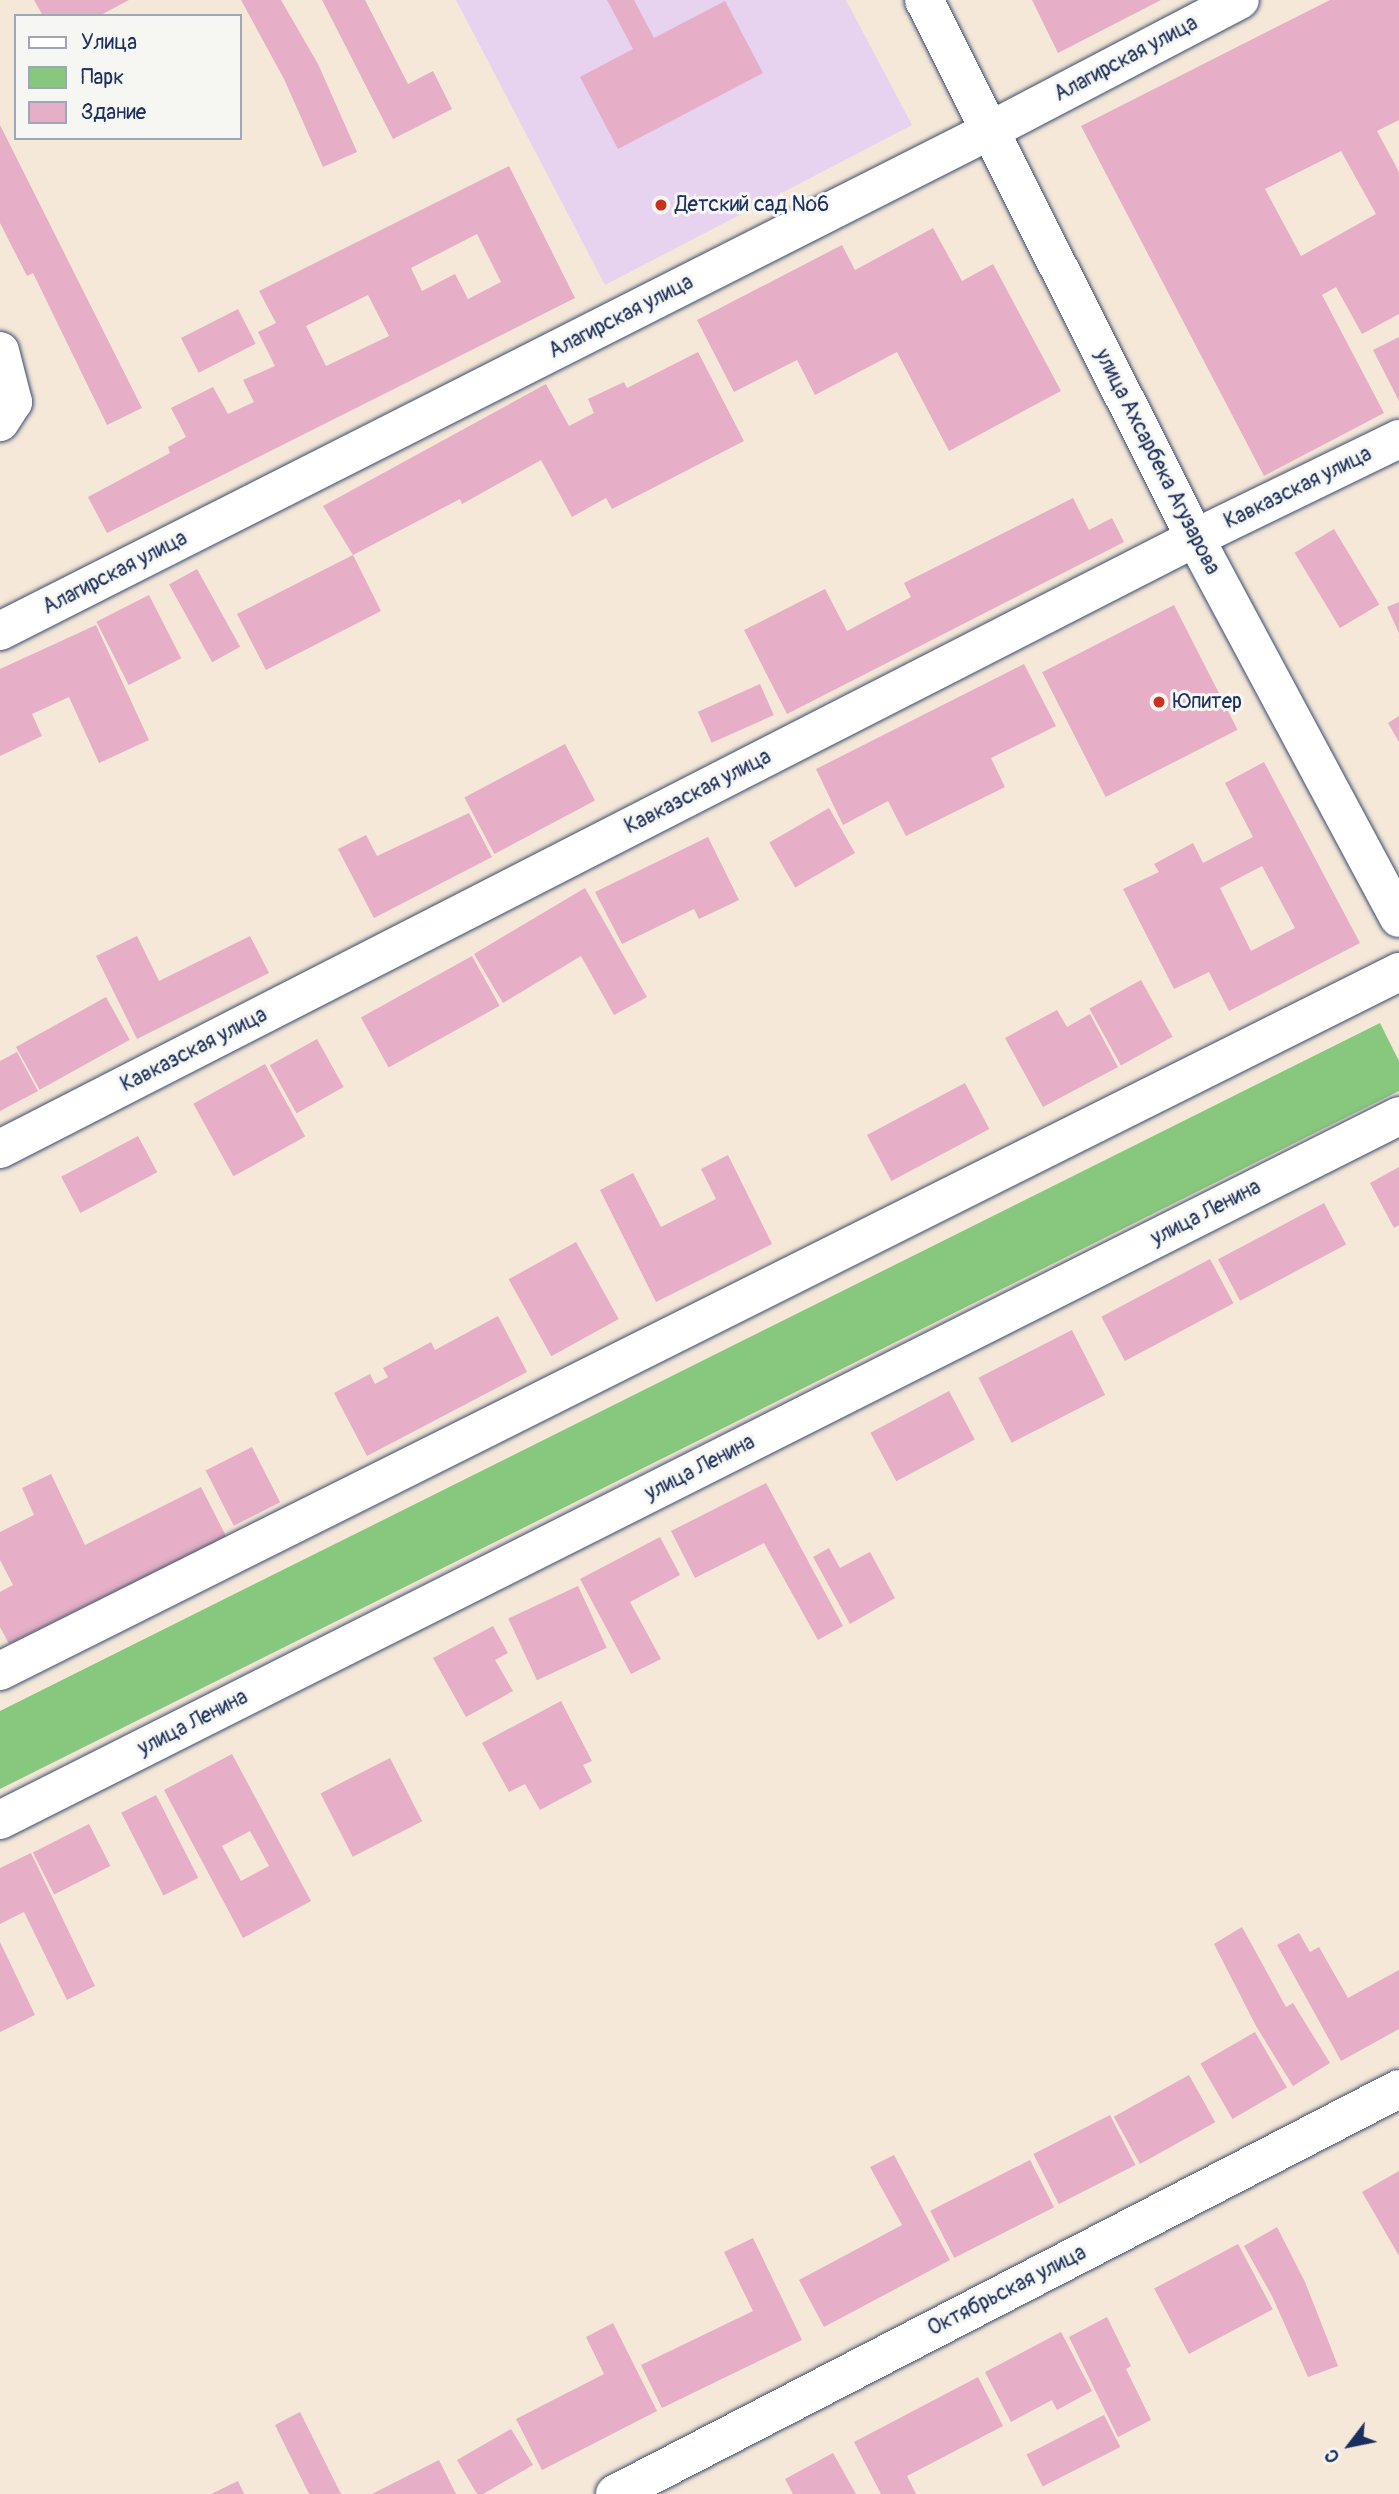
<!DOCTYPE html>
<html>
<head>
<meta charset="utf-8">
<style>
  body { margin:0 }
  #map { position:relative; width:1399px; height:2494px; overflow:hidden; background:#f5e8d8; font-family:Pangolin,sans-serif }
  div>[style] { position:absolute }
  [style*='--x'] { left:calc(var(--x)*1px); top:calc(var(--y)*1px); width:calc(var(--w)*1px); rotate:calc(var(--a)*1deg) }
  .built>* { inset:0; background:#e7d2ef }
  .green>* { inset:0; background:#88c77e }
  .building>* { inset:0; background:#e6aec7; transform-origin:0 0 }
  .roads { filter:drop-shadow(0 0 2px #3c4b70) drop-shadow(0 0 2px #3c4b70) }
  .minor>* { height:38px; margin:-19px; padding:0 19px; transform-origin:19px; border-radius:19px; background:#fff }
  .dots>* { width:19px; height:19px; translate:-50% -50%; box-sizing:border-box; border:4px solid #f6f6f2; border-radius:50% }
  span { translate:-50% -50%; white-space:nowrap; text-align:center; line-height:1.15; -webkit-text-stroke:6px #f6f6f2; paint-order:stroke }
  .street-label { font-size:21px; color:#1b2f5e }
  .poi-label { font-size:21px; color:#1b2f5e }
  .left { translate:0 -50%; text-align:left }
  .legend { position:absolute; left:14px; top:14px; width:228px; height:126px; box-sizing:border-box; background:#f6f6f2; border:2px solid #9ea6b7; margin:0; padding:9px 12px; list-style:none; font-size:21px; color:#1b2f5e }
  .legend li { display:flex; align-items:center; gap:14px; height:35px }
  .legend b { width:35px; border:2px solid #9ea6b7 }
  .north { position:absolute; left:1315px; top:2410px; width:70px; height:70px; -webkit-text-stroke:5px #f6f6f2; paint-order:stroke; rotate:238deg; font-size:19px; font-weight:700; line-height:28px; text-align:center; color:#1b2f5e }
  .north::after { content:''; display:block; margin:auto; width:24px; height:32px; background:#1b2f5e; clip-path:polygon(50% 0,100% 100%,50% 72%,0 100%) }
</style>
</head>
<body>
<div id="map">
  <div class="built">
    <i style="clip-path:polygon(456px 0,846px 0,912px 125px,605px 285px)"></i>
  </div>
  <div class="green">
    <i style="clip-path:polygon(1380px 1023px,1399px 1061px,1399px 1091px,0 1789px,0 1711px)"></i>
  </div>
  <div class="building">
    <i style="clip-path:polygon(34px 0,129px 0,99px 16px,43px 16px)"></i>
    <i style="clip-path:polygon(241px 0,281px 0,318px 64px,357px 152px,323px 167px,284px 79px)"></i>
    <i style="clip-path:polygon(322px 0,365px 0,408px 84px,433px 71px,452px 109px,393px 139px)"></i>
    <i style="clip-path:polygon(607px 0,634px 0,654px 38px,725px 1px,763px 73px,618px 149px,580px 77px,633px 49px)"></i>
    <i style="clip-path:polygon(1032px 0,1161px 0,1058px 53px)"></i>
    <i style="clip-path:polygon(evenodd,1330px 0,1399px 0,1399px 120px,1377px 131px,1399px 172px,1399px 314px,1362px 334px,1336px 287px,1322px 295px,1384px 413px,1264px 476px,1081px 126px,1330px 0,1341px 151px,1376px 214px,1301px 256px,1265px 189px,1341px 151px)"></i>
    <i style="clip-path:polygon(0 125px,142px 408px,107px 425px,33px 273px,27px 276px,0 223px)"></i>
    <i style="clip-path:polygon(evenodd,509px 166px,575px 298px,107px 533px,88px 497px,170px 453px,168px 447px,186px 437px,171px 408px,213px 387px,228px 414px,254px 402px,243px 380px,275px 366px,258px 332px,276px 323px,259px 291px,509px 166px,477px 234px,501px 282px,468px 299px,455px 274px,422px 291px,411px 268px,477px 234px,509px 166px,368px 295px,389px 336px,326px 366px,306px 326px,368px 295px)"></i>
    <i style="clip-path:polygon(933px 228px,962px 281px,993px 264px,1061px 391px,949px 451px,897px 352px,815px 395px,797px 360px,734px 392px,697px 320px,842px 245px,855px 270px)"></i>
    <i style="left:238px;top:309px;width:39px;height:64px;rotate:63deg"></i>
    <i style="clip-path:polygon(1399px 337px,1399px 401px,1373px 350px)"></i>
    <i style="clip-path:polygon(698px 352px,744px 441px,612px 509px,606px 498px,572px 517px,541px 460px,462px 504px,460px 499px,353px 555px,381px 611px,266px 670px,237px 614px,353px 555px,323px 506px,546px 384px,569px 426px,594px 413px,588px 399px,624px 382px,627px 388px)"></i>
    <i style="clip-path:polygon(1073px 498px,1089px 530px,1112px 518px,1124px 542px,787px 714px,744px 630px,825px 589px,847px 631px,911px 597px,904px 583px)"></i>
    <i style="left:1334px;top:529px;width:88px;height:46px;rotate:59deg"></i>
    <i style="left:197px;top:569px;width:89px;height:32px;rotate:61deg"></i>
    <i style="left:149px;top:595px;width:71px;height:59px;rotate:63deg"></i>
    <i style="clip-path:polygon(1399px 602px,1399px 633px,1387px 607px)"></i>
    <i style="left:1174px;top:605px;width:140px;height:148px;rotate:63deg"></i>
    <i style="clip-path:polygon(96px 625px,149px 740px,99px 763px,69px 697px,32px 714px,42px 736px,0 756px,0 669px)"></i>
    <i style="clip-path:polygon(1024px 664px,1056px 726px,991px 758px,1005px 787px,906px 836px,888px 801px,843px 825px,816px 769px)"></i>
    <i style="left:760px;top:684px;width:34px;height:68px;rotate:66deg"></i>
    <i style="clip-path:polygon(1399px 716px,1399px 742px,1388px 723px)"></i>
    <i style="left:565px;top:744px;width:64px;height:114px;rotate:62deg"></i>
    <i style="clip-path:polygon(evenodd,1264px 762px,1360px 943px,1229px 1011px,1209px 972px,1174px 989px,1123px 889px,1159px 872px,1154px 864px,1193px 843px,1203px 863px,1253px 837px,1225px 783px,1264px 762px,1262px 866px,1295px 928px,1251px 951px,1220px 888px,1262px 866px)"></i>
    <i style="left:829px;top:808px;width:52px;height:69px;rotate:60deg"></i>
    <i style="clip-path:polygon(469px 813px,492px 857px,374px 918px,338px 849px,366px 835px,377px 856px)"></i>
    <i style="clip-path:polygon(708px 837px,739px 900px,699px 919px,694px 909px,622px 944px,595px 892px)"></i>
    <i style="clip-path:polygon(585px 888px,647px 997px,614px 1015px,581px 956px,503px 1003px,474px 954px)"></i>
    <i style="clip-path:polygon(137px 936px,159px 981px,250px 936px,269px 973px,137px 1039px,96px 956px)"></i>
    <i style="left:472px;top:956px;width:57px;height:127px;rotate:61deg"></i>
    <i style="left:1141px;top:980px;width:65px;height:59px;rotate:61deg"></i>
    <i style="left:106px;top:997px;width:49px;height:103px;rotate:61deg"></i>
    <i style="clip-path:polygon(1057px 1010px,1067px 1027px,1090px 1014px,1118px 1067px,1043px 1107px,1005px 1038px)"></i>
    <i style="left:317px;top:1039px;width:55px;height:54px;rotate:61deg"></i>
    <i style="clip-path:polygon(17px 1052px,38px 1091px,0 1111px,0 1061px)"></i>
    <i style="left:265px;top:1064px;width:83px;height:82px;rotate:61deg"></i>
    <i style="left:965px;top:1083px;width:52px;height:111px;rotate:62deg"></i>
    <i style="left:138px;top:1136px;width:41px;height:87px;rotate:62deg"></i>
    <i style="clip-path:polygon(728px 1155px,772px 1244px,656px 1302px,600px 1190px,633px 1173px,661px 1227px,716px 1199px,701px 1169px)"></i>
    <i style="clip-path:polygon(1399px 1167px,1399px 1225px,1394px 1228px,1370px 1183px)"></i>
    <i style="left:1324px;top:1203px;width:47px;height:120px;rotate:62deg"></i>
    <i style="left:576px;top:1242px;width:88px;height:77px;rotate:61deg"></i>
    <i style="left:1210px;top:1259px;width:50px;height:123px;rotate:62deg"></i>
    <i style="clip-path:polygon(498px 1316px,527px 1372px,367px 1456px,334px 1393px,370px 1374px,375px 1384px,388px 1377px,383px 1368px,431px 1342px,435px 1350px)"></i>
    <i style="left:1072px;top:1330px;width:73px;height:105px;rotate:63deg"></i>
    <i style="left:949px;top:1391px;width:55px;height:89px;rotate:62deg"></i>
    <i style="left:252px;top:1447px;width:62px;height:52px;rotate:63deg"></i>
    <i style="clip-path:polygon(51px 1474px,85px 1545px,201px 1487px,226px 1536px,9px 1644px,0 1627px,0 1592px,13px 1585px,0 1560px,0 1532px,34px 1515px,22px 1488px)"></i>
    <i style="clip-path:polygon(766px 1483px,843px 1626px,818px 1640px,764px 1543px,695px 1578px,671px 1531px)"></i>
    <i style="clip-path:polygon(660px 1537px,680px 1575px,630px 1602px,661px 1659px,631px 1674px,580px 1579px)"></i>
    <i style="clip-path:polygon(829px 1548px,840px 1568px,870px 1552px,895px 1598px,850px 1624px,813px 1557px)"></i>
    <i style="left:578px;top:1586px;width:68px;height:77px;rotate:65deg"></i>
    <i style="clip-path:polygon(493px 1626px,508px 1653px,495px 1660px,513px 1691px,466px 1717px,433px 1658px)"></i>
    <i style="clip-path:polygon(561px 1701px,592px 1761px,583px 1765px,592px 1782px,540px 1810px,525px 1784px,509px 1792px,482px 1743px)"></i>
    <i style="clip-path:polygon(evenodd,232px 1754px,311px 1901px,243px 1938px,164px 1790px,232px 1754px,250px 1831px,269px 1866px,241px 1881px,222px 1846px,250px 1831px)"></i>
    <i style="left:390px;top:1758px;width:71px;height:78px;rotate:63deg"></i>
    <i style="left:156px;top:1795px;width:93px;height:39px;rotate:63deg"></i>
    <i style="left:89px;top:1824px;width:47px;height:63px;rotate:63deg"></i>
    <i style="clip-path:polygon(31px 1853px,95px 1986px,67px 2000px,24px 1912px,0 1924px,0 1868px)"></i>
    <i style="clip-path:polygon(1242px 1927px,1286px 2007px,1293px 2003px,1330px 2063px,1293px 2086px,1256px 2026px,1214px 1944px)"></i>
    <i style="clip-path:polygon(1299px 1933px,1310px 1952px,1319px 1947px,1348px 1998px,1399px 1970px,1399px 2029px,1341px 2061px,1277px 1945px)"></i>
    <i style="clip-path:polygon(0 1942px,35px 2015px,0 2032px)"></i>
    <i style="left:1255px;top:2032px;width:64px;height:63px;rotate:60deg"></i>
    <i style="left:1189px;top:2075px;width:54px;height:86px;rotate:61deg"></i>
    <i style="left:1110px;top:2115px;width:56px;height:86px;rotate:63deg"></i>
    <i style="clip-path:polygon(894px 2155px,950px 2260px,824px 2327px,799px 2280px,902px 2225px,870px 2167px)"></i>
    <i style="left:1030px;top:2160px;width:53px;height:112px;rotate:63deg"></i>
    <i style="clip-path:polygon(1399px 2171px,1399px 2256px,1362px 2192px)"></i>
    <i style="clip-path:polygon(1277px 2227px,1305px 2282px,1338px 2366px,1308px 2377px,1272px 2296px,1244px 2246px)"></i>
    <i style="clip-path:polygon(753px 2238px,802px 2340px,662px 2408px,641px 2365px,753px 2311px,724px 2252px)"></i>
    <i style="left:1238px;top:2244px;width:74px;height:95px;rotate:62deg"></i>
    <i style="clip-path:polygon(1107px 2317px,1131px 2366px,1126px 2369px,1151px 2420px,1118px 2437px,1069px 2337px)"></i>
    <i style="clip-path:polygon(613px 2323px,657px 2411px,542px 2470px,516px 2419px,604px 2374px,586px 2337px)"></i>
    <i style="clip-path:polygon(1061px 2332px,1092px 2391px,1057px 2410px,1052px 2400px,1011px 2422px,985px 2372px)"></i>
    <i style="clip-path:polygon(978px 2377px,1003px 2426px,907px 2476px,916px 2494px,881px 2494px,854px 2442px)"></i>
    <i style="clip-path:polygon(300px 2412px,341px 2494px,309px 2494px,275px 2425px)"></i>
    <i style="left:1104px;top:2415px;width:36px;height:87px;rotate:63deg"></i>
    <i style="clip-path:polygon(511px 2429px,533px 2465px,483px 2494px,477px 2494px,457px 2460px)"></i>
    <i style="clip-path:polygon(833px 2453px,856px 2494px,793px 2494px,785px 2479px)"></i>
    <i style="clip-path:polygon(439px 2460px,456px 2494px,372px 2494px)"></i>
    <i style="clip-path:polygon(238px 2481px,244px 2494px,211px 2494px)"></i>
  </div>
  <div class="roads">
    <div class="minor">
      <i style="--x:924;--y:0;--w:602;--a:63.26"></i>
      <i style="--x:1195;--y:538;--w:431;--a:61.8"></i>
      <i style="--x:0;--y:351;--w:53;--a:75.7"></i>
      <i style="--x:13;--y:402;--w:24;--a:123"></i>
      <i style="--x:0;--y:631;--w:1108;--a:-26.82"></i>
      <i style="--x:989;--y:131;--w:283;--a:-27.6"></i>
      <i style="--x:0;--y:1149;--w:1342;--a:-27.08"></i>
      <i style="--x:1195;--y:538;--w:227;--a:-25.9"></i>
      <i style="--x:0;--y:1671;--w:1564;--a:-26.55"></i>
      <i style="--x:0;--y:1820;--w:1566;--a:-26.71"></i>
      <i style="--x:615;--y:2494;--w:882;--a:-27.32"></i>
    </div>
  </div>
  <div class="dots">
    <i style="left:661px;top:205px;background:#c8321e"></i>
    <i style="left:1159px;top:702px;background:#c8321e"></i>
  </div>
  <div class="street-label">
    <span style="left:1126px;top:59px;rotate:-28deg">Алагирская улица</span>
    <span style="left:621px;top:317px;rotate:-27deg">Алагирская улица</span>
    <span style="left:1157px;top:462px;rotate:63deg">улица Ахсарбека Агузарова</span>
    <span style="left:1298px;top:488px;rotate:-26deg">Кавказская улица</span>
    <span style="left:115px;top:573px;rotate:-27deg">Алагирская улица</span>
    <span style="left:698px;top:792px;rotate:-27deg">Кавказская улица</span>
    <span style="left:194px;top:1050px;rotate:-27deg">Кавказская улица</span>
    <span style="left:1206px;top:1213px;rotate:-27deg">улица Ленина</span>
    <span style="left:700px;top:1468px;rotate:-27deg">улица Ленина</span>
    <span style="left:193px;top:1723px;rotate:-27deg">улица Ленина</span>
    <span style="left:1007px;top:2291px;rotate:-27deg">Октябрьская улица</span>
  </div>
  <div class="poi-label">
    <span class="left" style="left:675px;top:205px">Детский сад №6</span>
    <span class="left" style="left:1173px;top:702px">Юпитер</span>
  </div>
  <ul class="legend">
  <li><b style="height:9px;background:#fff"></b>Улица</li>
  <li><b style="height:19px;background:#88c77e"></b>Парк</li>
  <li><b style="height:19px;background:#e6aec7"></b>Здание</li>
  </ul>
  <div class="north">С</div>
</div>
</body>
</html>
